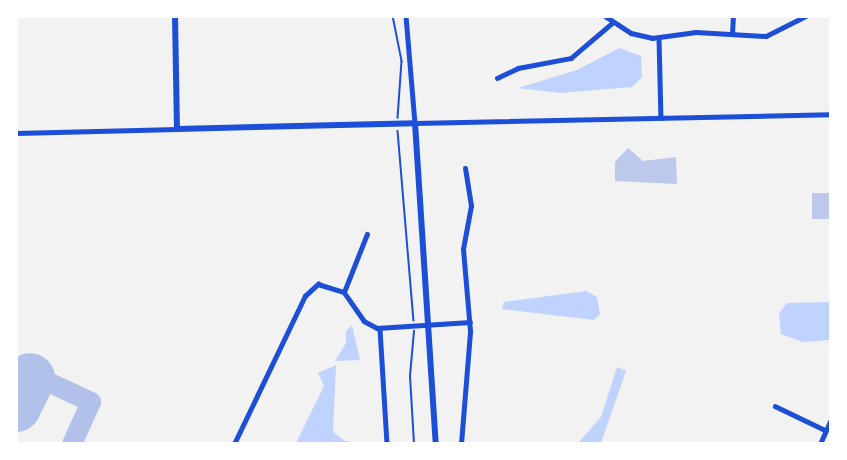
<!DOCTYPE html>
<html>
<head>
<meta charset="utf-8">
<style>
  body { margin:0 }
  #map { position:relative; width:847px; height:460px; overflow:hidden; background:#f2f2f2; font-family:"Libre Baskerville",serif }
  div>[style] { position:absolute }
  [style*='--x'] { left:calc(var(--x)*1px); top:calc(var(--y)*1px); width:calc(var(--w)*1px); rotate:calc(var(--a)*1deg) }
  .water>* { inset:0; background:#bfd3fe }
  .taxiway>* { height:20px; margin:-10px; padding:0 10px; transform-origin:10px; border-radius:10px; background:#b2c1ea }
  .runway>* { height:50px; margin:-25px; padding:0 25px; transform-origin:25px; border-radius:25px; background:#b2c1ea }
  .building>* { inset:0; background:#bdc9ec; transform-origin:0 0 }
  .path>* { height:1.5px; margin:-0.75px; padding:0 0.75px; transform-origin:0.75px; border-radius:0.75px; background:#1d4ed8 }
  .minor>* { height:4.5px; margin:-2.25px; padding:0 2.25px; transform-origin:2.25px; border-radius:2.25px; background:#1d4ed8 }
  .tertiary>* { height:5px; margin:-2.5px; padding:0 2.5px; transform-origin:2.5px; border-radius:2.5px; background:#1d4ed8 }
  .secondary>* { height:6px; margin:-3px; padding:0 3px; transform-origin:3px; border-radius:3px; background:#1d4ed8 }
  span { translate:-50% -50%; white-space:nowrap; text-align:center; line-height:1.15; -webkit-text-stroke:6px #fff; paint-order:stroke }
  .frame { position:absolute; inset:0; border:18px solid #fff; pointer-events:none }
</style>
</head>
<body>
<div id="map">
  <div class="water">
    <i style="clip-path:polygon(619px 48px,641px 56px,642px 77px,632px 87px,560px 93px,518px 88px,577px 70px)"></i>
    <i style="clip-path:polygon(586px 291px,597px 297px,600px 314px,594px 320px,502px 309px,504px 302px)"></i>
    <i style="clip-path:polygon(830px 302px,830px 340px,803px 342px,781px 334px,779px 313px,787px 303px)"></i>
    <i style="clip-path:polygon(352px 325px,360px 360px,335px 361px,346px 343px,346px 331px)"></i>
    <i style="clip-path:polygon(336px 365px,333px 432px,345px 441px,363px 443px,296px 443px,324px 386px,318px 373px)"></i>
    <i style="clip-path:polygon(617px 367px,626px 371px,601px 443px,578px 443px,601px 417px)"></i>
  </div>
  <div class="taxiway">
    <i style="--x:16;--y:367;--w:83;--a:25"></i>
    <i style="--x:91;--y:402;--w:46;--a:114.3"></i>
  </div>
  <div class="runway">
    <i style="--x:16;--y:407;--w:32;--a:-64"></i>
  </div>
  <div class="building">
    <i style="clip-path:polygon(628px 148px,643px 161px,676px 157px,677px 184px,615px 181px,615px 162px)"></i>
    <i style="left:830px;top:193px;width:26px;height:18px;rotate:90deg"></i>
  </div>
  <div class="path">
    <i style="--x:393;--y:16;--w:46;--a:78.7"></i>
    <i style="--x:402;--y:61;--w:57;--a:94"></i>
    <i style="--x:398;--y:131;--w:190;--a:85.2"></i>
    <i style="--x:414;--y:444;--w:68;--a:-93.4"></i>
    <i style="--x:410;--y:376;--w:45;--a:-84.9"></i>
  </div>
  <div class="minor">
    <i style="--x:406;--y:16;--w:107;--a:85.2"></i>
    <i style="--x:605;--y:16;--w:31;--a:33"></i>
    <i style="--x:631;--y:33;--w:22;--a:13"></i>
    <i style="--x:652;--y:38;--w:44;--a:-7.8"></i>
    <i style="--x:696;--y:32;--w:70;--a:3.3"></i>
    <i style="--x:766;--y:36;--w:45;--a:-26.6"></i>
    <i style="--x:732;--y:34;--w:18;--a:-87"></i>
    <i style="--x:659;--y:38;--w:80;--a:88.6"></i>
    <i style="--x:497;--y:78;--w:23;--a:-25"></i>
    <i style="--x:518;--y:68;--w:54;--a:-10.7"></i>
    <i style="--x:571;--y:58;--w:54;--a:-40.5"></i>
    <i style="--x:344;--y:292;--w:62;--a:-68.4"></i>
    <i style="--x:380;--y:329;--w:115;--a:86.5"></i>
    <i style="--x:775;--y:406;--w:55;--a:25.6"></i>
    <i style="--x:234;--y:444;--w:164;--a:-64.4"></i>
    <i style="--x:305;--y:296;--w:18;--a:-43"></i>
    <i style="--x:318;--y:284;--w:27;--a:17"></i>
    <i style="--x:344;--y:292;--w:35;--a:55"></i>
    <i style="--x:364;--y:321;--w:15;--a:28"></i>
    <i style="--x:377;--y:328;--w:93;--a:-3.7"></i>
    <i style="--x:461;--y:444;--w:113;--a:-85.4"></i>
    <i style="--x:470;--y:331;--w:82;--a:-94.9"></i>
    <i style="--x:463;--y:249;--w:44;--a:-79.5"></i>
    <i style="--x:471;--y:206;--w:38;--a:-99"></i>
    <i style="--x:820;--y:444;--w:24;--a:-66"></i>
  </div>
  <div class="tertiary">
    <i style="--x:415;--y:123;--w:415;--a:-1.2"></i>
    <i style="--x:16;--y:133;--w:161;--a:-1.4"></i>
  </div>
  <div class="secondary">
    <i style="--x:175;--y:16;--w:113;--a:89"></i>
    <i style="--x:177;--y:129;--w:238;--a:-1.4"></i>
    <i style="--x:415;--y:123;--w:322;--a:86.3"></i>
  </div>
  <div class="frame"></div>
</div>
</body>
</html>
